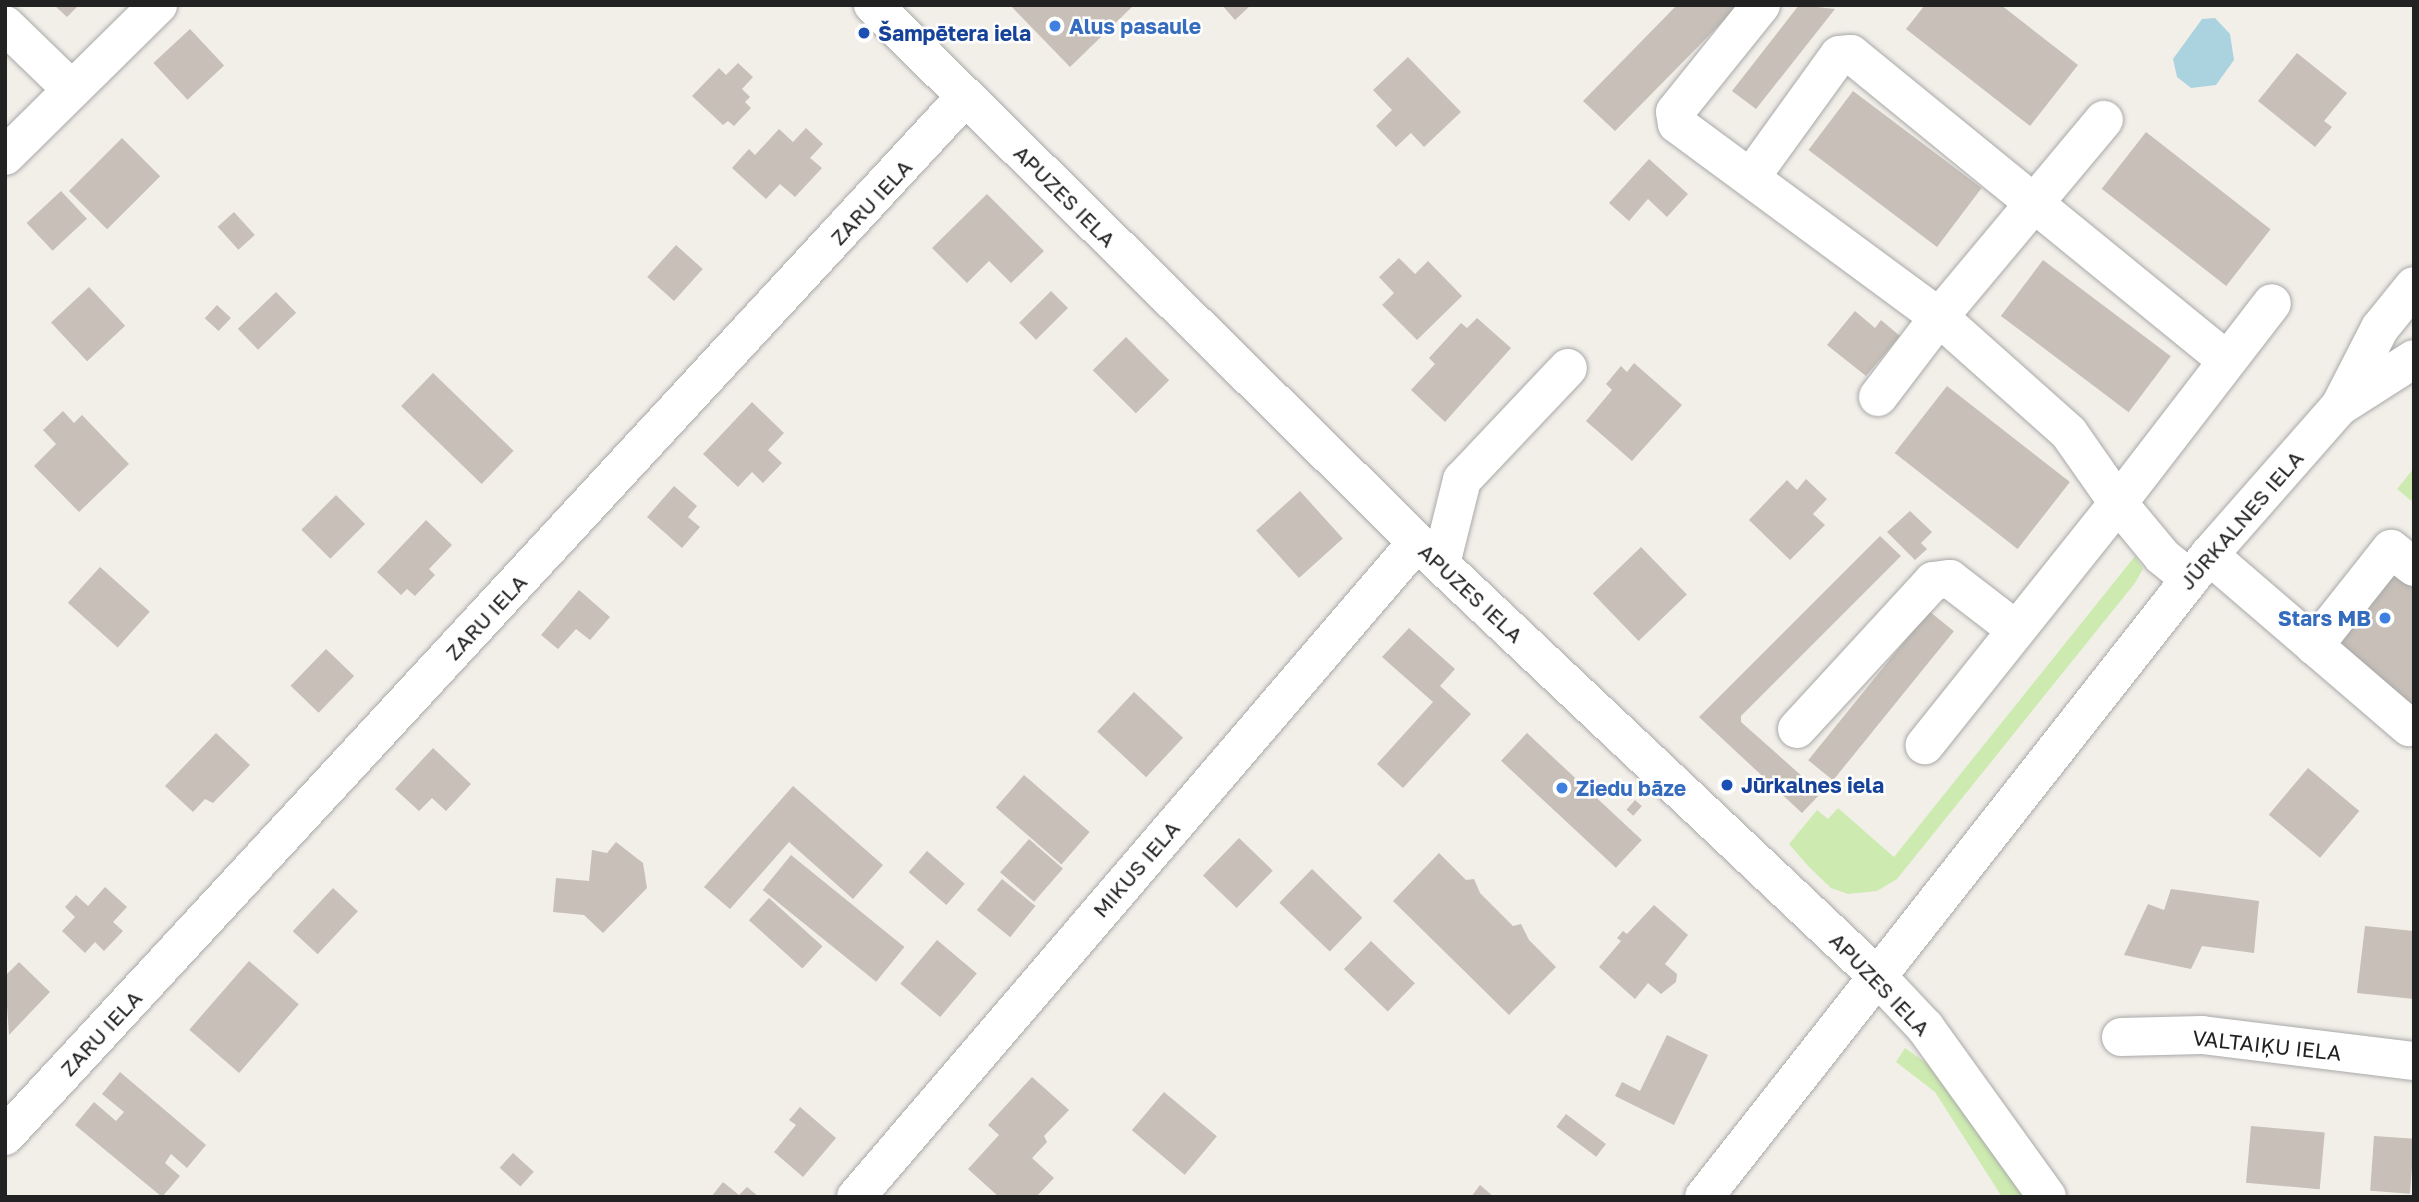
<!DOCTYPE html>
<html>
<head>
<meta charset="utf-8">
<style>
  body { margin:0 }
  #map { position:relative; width:2419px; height:1202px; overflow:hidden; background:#f2efe9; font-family:"Golos Text",sans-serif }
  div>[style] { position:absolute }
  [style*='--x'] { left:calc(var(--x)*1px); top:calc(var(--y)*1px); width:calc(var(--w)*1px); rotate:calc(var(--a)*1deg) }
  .grass>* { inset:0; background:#cdebb0 }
  .water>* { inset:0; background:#aad3df }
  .building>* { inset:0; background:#c7bfb8; transform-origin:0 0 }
  .roads { filter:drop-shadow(0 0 2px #a9a9a9) drop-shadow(0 0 2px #a9a9a9) }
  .minor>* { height:38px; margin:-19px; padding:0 19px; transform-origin:19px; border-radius:19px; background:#fff }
  .dots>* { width:19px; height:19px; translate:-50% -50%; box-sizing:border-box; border:4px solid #fff; border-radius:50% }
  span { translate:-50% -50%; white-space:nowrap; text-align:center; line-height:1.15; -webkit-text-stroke:5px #fff; paint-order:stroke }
  .shop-label { font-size:21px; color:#366cbe; font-weight:700 }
  .left { translate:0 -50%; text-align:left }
  .right { translate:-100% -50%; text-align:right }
  .transit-label { font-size:21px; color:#164399; font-weight:700 }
  .street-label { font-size:21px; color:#222 }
  .frame { position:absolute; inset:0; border:7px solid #222; pointer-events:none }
</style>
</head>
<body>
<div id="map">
  <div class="grass">
    <i style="clip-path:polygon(2414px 468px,2414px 503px,2397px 489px)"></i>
    <i style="clip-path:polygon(2135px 556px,2143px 569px,2135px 583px,1897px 879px,1877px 891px,1848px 894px,1831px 888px,1809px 867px,1789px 844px,1817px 810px,1828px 819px,1838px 808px,1894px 857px)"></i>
    <i style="clip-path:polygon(1905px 1048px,1932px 1067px,2027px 1197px,2002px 1197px,1935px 1092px,1896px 1062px)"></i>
  </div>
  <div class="water">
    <i style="clip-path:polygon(2215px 18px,2230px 34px,2234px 60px,2216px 85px,2191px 88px,2177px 77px,2173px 59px,2202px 19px)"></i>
  </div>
  <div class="building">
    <i style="clip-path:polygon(54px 5px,79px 5px,67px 17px)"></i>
    <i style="clip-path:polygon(1010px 5px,1134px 5px,1070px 67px)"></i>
    <i style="clip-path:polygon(1222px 5px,1251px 5px,1235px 20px)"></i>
    <i style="clip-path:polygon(1677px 5px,1739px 5px,1615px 131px,1583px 101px)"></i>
    <i style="clip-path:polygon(1799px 5px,1835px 9px,1756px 109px,1732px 91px)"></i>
    <i style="clip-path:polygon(1925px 5px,2001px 5px,2078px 65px,2030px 126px,1906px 29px)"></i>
    <i style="left:190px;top:29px;width:50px;height:50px;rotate:47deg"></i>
    <i style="clip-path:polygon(2297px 53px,2347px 93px,2324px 121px,2332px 127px,2315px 147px,2258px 101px)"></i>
    <i style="clip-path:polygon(1408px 57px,1461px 112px,1424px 147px,1411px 133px,1396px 147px,1376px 126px,1392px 110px,1373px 90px)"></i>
    <i style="clip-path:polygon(738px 63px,753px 77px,742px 89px,750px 97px,745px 102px,751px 108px,734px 126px,728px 121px,723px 125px,692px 96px,719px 68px,726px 75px)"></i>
    <i style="left:1853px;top:91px;width:161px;height:74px;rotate:37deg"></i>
    <i style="clip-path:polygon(806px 128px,823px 144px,810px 158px,822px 168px,795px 197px,780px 184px,766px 199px,732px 168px,749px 149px,755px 155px,779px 129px,793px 142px)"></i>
    <i style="left:2146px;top:132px;width:158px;height:72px;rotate:38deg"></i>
    <i style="left:122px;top:138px;width:54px;height:75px;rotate:45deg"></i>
    <i style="clip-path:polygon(1649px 159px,1688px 194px,1667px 217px,1648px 199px,1629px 221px,1609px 203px)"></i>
    <i style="left:61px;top:191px;width:38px;height:47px;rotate:47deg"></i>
    <i style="clip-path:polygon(987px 194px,1044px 251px,1011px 283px,989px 261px,967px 283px,932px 248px)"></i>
    <i style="left:234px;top:212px;width:31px;height:22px;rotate:48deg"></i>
    <i style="left:676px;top:245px;width:36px;height:43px;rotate:42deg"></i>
    <i style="clip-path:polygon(1399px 258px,1415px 274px,1428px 261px,1462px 296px,1417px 340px,1382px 305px,1394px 293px,1379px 277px)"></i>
    <i style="left:2043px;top:260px;width:160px;height:70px;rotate:37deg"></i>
    <i style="left:89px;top:287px;width:53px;height:52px;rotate:47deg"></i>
    <i style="left:1051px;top:291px;width:24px;height:45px;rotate:45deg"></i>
    <i style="left:276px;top:292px;width:29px;height:53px;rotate:46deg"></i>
    <i style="left:217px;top:305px;width:19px;height:18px;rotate:43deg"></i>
    <i style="clip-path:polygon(1855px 311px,1875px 328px,1881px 320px,1900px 336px,1866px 376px,1827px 345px)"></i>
    <i style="clip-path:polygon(1477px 318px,1511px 348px,1445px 422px,1411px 390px,1435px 364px,1429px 358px,1461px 323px,1467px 328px)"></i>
    <i style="left:1126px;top:337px;width:61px;height:47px;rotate:45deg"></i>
    <i style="clip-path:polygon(1634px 363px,1682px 405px,1632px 461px,1586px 421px,1612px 390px,1606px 384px,1621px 366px,1627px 372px)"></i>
    <i style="left:433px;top:373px;width:112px;height:46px;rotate:44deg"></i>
    <i style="left:1947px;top:386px;width:156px;height:85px;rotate:38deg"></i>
    <i style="clip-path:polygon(752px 402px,784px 433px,768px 450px,782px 463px,763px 483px,752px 472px,738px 487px,703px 454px)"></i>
    <i style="clip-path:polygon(63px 411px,74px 423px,82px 415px,129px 464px,79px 512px,34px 466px,56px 444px,43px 430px)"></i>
    <i style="clip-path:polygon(1806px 479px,1827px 499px,1813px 514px,1825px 525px,1790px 560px,1749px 520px,1787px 480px,1797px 490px)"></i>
    <i style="clip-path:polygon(674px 486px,697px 506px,688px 517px,700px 527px,682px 548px,647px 517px)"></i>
    <i style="left:1300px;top:491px;width:64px;height:59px;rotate:48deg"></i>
    <i style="left:336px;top:495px;width:41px;height:49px;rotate:45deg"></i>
    <i style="clip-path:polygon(1910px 511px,1932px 532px,1921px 543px,1927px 549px,1915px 560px,1887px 532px)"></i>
    <i style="clip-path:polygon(426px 520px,452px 545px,429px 569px,435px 575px,415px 596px,407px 589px,401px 595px,377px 572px)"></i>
    <i style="clip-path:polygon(1880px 536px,1901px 556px,1741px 716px,1741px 722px,1821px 793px,1802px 813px,1699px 717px)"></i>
    <i style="left:1641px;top:547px;width:66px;height:67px;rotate:46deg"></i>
    <i style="left:100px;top:567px;width:67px;height:48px;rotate:42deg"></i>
    <i style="clip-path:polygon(2392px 571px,2414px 588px,2414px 712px,2332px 647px)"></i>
    <i style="clip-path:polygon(579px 590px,610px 617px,590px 640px,576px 629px,558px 649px,541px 635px)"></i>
    <i style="left:1929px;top:611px;width:32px;height:192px;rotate:39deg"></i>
    <i style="clip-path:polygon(1409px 628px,1455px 669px,1440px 686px,1471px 714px,1403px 788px,1377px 764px,1433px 702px,1382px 657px)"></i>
    <i style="left:326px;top:649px;width:39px;height:51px;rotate:44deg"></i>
    <i style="left:1134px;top:692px;width:67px;height:54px;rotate:43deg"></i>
    <i style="clip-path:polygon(216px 733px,250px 765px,213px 803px,205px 799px,193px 812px,165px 786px)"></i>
    <i style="left:1527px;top:733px;width:157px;height:38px;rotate:43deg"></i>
    <i style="clip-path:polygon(433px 748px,471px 784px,446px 811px,432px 798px,419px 811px,395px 789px)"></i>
    <i style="left:2308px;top:768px;width:67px;height:61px;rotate:40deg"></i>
    <i style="left:1024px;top:775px;width:87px;height:43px;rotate:41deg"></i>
    <i style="clip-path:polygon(793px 786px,883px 865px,853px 899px,789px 842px,730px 909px,704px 887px)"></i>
    <i style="left:1635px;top:800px;width:9px;height:13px;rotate:41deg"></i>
    <i style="left:1239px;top:838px;width:47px;height:52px;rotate:44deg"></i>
    <i style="left:1029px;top:839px;width:45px;height:44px;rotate:41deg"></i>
    <i style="clip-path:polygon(616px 842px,643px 863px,647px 888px,603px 933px,584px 915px,553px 912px,556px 878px,589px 881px,592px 850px,607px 853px)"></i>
    <i style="left:927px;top:851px;width:50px;height:28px;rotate:41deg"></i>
    <i style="clip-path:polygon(1439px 853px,1466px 880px,1474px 879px,1480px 893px,1513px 926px,1521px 924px,1529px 940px,1556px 967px,1509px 1015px,1393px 901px)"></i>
    <i style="left:791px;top:855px;width:146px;height:45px;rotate:39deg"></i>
    <i style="left:1312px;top:869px;width:70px;height:47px;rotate:44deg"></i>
    <i style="left:1002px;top:879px;width:43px;height:40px;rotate:39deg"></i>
    <i style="clip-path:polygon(105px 887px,127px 907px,113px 922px,123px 931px,104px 951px,95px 942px,85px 953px,62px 931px,75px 917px,65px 907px,76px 895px,88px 906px)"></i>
    <i style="left:333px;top:888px;width:34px;height:59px;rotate:43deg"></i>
    <i style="clip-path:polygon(2171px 889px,2259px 901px,2254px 953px,2202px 946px,2191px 969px,2124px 955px,2148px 904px,2164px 910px)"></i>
    <i style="left:769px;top:898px;width:72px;height:30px;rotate:42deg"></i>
    <i style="clip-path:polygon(1654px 905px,1688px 935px,1665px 964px,1677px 974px,1676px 982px,1661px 994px,1648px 983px,1635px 999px,1599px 967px,1621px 941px,1617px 938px,1623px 931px,1627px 934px)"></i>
    <i style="clip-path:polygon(2365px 926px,2414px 931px,2414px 999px,2357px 993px)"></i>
    <i style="left:937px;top:940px;width:52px;height:57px;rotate:40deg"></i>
    <i style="left:1371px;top:941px;width:61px;height:39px;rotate:44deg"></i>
    <i style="left:249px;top:961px;width:66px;height:91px;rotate:41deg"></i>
    <i style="clip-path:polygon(19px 962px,50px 992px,9px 1035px,5px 976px)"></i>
    <i style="clip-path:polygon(1667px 1035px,1708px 1055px,1674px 1125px,1615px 1096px,1622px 1082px,1640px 1091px)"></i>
    <i style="clip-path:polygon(120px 1072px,206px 1145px,187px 1168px,171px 1154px,165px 1163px,180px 1176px,162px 1197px,75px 1125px,94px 1102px,116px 1121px,124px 1112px,102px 1094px)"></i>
    <i style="clip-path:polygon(1032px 1077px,1069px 1110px,1044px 1136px,1047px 1142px,1032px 1158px,1054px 1178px,1036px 1197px,999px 1197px,968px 1169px,999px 1135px,988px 1125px)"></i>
    <i style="left:1164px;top:1092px;width:69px;height:50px;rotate:40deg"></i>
    <i style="clip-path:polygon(800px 1107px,836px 1138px,803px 1177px,774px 1152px,796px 1125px,789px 1120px)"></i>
    <i style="left:1566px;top:1114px;width:50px;height:16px;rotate:37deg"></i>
    <i style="left:2251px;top:1126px;width:74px;height:57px;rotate:5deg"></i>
    <i style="left:2374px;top:1136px;width:40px;height:55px;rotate:4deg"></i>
    <i style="left:513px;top:1153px;width:28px;height:20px;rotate:42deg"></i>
    <i style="clip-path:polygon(723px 1182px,739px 1195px,747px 1187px,759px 1197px,711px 1197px)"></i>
    <i style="clip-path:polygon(1480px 1185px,1494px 1197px,1471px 1197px)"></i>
  </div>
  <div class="roads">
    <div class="minor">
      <i style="--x:873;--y:5;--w:764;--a:44.63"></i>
      <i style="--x:1417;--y:542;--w:634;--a:43.34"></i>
      <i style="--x:1878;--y:977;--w:69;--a:46.8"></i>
      <i style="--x:1925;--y:1027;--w:209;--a:54.3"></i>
      <i style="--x:1761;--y:5;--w:137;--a:128.8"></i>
      <i style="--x:1675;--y:112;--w:12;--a:81"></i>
      <i style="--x:1677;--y:124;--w:325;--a:36.4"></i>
      <i style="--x:1939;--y:317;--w:174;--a:41.7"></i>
      <i style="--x:2069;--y:433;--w:85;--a:55"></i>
      <i style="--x:2118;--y:503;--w:310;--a:128.6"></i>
      <i style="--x:5;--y:25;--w:93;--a:44.1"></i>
      <i style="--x:5;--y:156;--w:215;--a:-44.6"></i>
      <i style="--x:1751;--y:177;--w:150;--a:-54.2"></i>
      <i style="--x:1839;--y:55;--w:12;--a:-5"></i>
      <i style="--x:1851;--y:54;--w:485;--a:39.2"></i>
      <i style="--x:1878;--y:397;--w:101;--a:-52.7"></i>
      <i style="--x:1939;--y:317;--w:257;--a:-50.1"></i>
      <i style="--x:2342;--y:405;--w:85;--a:-32.6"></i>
      <i style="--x:2209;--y:555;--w:264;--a:40.7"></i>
      <i style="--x:1441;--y:564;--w:87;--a:-76"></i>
      <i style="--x:1462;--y:480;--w:154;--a:-46.6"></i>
      <i style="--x:2190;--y:579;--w:36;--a:-141"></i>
      <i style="--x:2162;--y:556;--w:69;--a:-129.7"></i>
      <i style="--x:2118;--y:503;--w:252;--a:-52.4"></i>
      <i style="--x:2314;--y:646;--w:124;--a:-51.6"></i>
      <i style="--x:2391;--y:549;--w:29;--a:38"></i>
      <i style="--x:1797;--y:729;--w:201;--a:-47.4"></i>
      <i style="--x:1933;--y:581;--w:17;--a:-7"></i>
      <i style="--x:1950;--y:579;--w:82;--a:37.6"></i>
      <i style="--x:2121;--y:1037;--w:81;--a:-1.4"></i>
      <i style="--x:2202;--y:1035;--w:214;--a:7"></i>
      <i style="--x:5;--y:1136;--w:1415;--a:-47.26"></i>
      <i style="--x:856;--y:1197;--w:862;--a:-49.42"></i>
      <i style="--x:1704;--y:1197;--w:817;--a:-51.81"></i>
      <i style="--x:2209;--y:555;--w:198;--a:-48.7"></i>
      <i style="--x:2340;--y:406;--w:88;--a:-62.9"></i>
      <i style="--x:2380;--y:328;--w:54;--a:-51"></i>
    </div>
  </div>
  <div class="dots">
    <i style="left:1055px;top:26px;background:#3f7fe0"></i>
    <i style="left:864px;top:33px;background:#1a4fb4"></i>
    <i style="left:2385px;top:618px;background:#3f7fe0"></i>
    <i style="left:1727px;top:785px;background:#1a4fb4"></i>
    <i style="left:1562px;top:788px;background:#3f7fe0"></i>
  </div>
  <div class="shop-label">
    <span class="left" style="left:1069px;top:26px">Alus pasaule</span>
    <span class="right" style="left:2371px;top:618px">Stars MB</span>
    <span class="left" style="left:1576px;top:788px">Ziedu bāze</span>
  </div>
  <div class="transit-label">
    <span class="left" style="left:878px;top:33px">Šampētera iela</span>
    <span class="left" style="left:1741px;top:785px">Jūrkalnes iela</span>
  </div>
  <div class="street-label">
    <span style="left:1065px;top:196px;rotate:45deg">APUZES IELA</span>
    <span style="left:871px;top:202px;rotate:-47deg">ZARU IELA</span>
    <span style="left:2241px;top:520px;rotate:-49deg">JŪRKALNES IELA</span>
    <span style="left:1471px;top:593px;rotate:43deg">APUZES IELA</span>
    <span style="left:486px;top:617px;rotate:-47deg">ZARU IELA</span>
    <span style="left:1136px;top:869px;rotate:-49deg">MIKUS IELA</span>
    <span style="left:1880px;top:984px;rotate:46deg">APUZES IELA</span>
    <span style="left:101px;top:1033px;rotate:-47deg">ZARU IELA</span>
    <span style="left:2267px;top:1045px;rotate:6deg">VALTAIĶU IELA</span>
  </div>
  <div class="frame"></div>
</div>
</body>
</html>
